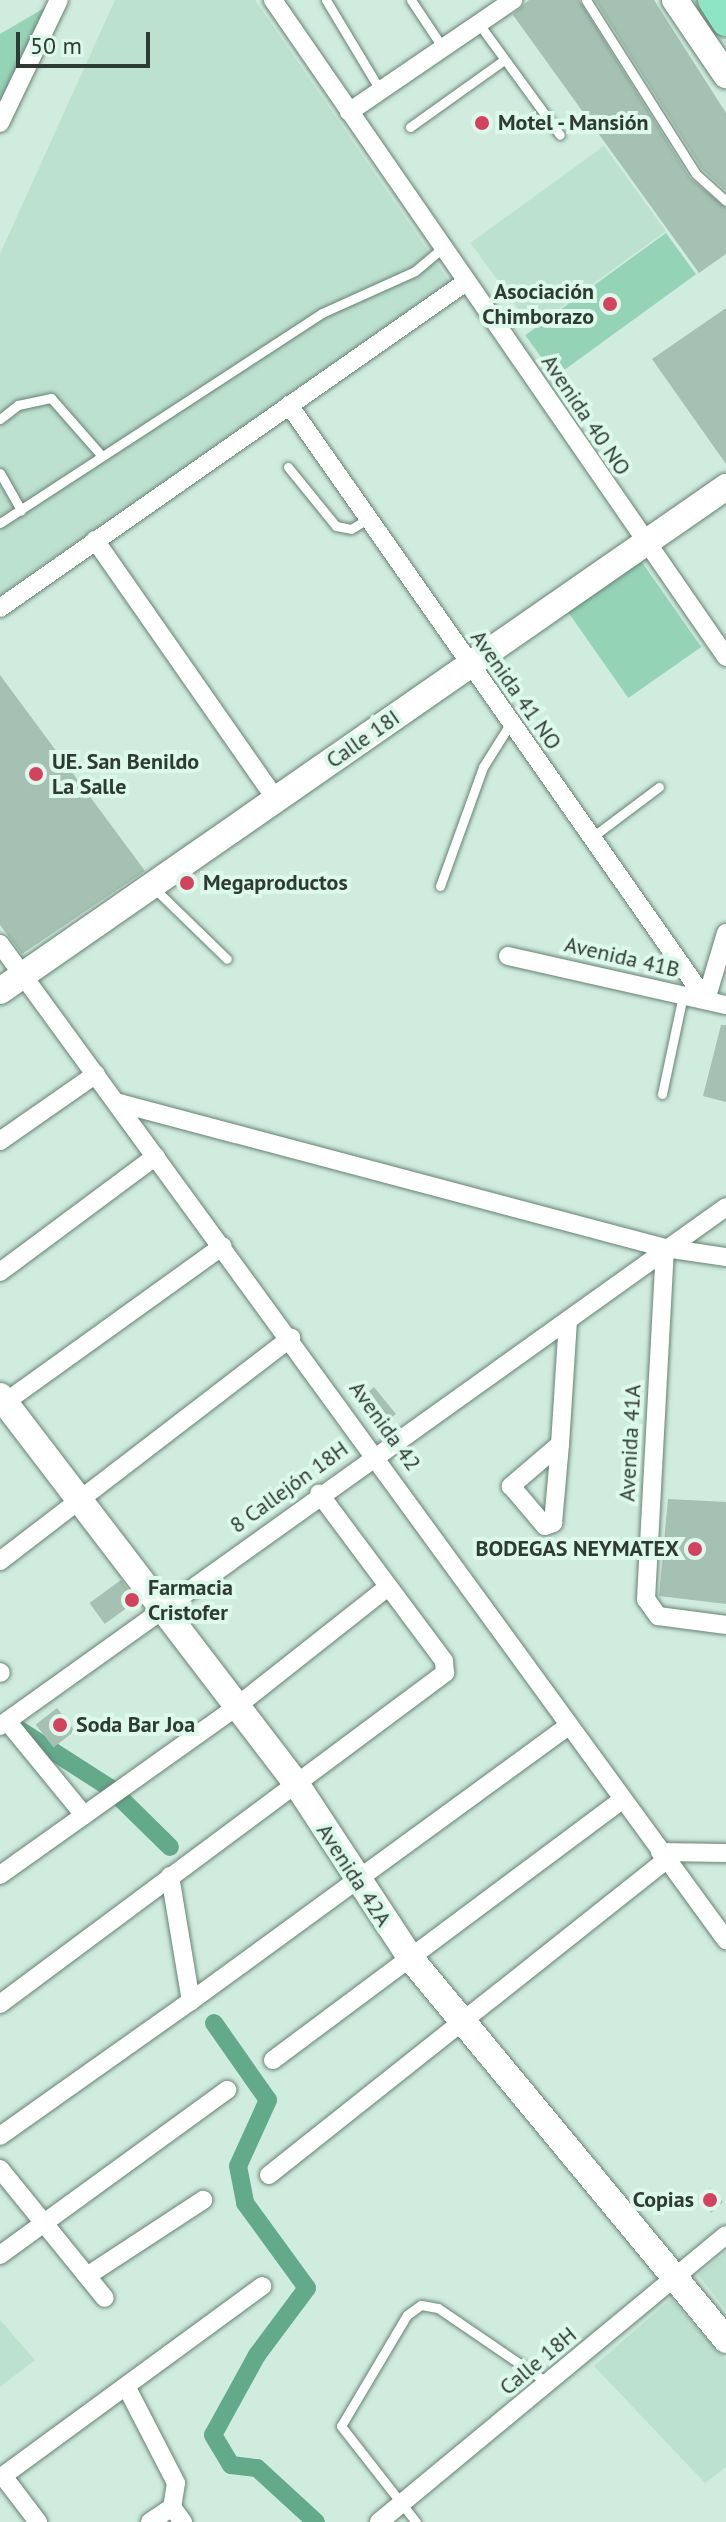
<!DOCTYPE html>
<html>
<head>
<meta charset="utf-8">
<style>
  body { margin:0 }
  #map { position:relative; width:726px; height:2522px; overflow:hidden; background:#cfecde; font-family:"PT Sans",sans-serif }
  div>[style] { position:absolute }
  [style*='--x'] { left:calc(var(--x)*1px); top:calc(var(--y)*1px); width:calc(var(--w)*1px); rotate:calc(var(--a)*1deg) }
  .built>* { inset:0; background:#bce1cf; transform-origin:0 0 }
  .green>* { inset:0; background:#95d3b6; transform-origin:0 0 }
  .canal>* { height:18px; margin:-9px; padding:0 9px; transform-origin:9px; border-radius:9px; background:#63aa8b }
  .building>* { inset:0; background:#a5c1b3; transform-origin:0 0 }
  .roads { filter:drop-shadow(0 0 2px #678175) drop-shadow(0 0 2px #678175) }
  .lane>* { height:9px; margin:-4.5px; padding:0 4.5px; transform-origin:4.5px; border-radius:4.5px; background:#fff }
  .street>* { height:18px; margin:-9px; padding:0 9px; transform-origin:9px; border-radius:9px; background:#fff }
  .secondary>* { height:26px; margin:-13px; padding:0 13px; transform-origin:13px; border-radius:13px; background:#fff }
  .primary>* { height:28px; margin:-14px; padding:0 14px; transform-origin:14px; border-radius:14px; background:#8ee5c5 }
  .dots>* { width:22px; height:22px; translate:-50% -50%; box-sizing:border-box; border:4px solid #dcf9eb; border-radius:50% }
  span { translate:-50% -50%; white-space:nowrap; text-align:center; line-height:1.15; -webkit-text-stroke:8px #dcf9eb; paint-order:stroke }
  .poi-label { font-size:22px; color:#2e3a34; font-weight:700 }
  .left { translate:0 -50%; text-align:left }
  .right { translate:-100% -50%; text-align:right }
  .street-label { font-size:22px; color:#2e3a34 }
  .scale { position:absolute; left:16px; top:32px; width:134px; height:36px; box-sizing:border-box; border:4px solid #2e3a34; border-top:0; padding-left:10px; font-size:24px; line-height:28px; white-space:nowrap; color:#2e3a34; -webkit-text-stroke:6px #dcf9eb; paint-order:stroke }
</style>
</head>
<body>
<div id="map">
  <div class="built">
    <i style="clip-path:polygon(115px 0,255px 0,451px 284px,0 595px,0 254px)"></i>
    <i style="left:604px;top:146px;width:105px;height:165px;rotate:54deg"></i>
    <i style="clip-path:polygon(726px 2252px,726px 2310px,698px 2275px)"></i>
    <i style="clip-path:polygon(671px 2299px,726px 2360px,726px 2467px,705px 2483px,594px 2366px)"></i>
    <i style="clip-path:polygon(0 2320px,35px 2360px,0 2387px)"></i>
  </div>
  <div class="green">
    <i style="clip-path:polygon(53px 3px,0 115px,0 34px)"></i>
    <i style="left:666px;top:233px;width:51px;height:174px;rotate:54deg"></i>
    <i style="left:641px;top:561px;width:105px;height:89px;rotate:55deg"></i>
  </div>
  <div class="canal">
    <i style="--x:15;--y:1727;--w:113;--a:32.7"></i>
    <i style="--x:110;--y:1788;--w:84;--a:44.5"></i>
    <i style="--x:214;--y:2023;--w:94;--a:55"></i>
    <i style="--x:268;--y:2100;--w:72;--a:114.4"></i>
    <i style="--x:238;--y:2166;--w:38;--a:79"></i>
    <i style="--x:245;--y:2203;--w:105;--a:53.9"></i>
    <i style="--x:307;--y:2288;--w:84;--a:126.7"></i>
    <i style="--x:257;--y:2355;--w:91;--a:118.8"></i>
    <i style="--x:213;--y:2435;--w:35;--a:59"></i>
    <i style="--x:231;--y:2465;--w:26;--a:7"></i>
    <i style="--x:257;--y:2468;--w:80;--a:42.5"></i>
  </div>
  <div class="building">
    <i style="clip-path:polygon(529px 0,579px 0,690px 178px,726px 208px,726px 254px,699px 273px,513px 15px)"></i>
    <i style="clip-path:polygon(595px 0,654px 0,726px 113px,726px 191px,702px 169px)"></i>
    <i style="clip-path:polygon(726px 308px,726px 464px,652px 359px)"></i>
    <i style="clip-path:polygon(0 675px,145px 871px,22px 954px,0 925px)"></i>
    <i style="clip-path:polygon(721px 1025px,726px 1025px,726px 1102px,703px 1096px)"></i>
    <i style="clip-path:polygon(362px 1385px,367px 1393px,374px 1387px,396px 1414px,378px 1428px,351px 1394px)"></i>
    <i style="clip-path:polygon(668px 1499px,726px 1502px,726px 1604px,659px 1596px)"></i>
    <i style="left:121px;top:1580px;width:26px;height:39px;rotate:54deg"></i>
    <i style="left:57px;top:1708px;width:29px;height:27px;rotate:52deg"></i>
    <i style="left:710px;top:2188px;width:19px;height:16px;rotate:47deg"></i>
  </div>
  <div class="roads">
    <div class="lane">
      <i style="--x:326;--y:0;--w:105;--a:59"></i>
      <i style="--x:411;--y:0;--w:58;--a:56.3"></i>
      <i style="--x:586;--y:0;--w:206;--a:57.7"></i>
      <i style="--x:696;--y:174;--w:40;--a:42"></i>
      <i style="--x:479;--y:24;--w:137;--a:53.9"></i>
      <i style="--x:410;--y:127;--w:115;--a:-35.5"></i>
      <i style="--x:0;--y:419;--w:23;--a:-38"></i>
      <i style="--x:18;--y:405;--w:34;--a:-12"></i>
      <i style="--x:51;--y:398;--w:77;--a:48.7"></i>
      <i style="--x:288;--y:467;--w:76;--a:50.9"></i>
      <i style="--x:336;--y:526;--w:15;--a:11"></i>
      <i style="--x:351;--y:529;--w:21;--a:-31"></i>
      <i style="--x:0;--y:473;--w:43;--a:60.4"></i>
      <i style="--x:0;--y:523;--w:384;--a:-33.1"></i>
      <i style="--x:322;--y:313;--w:102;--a:-24.3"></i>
      <i style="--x:415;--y:271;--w:35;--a:-40"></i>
      <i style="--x:591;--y:838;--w:85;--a:-36.9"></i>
      <i style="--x:440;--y:886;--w:127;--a:-70.1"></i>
      <i style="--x:483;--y:767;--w:51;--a:-57.9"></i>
      <i style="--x:155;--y:889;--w:100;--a:44.2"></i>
      <i style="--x:662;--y:1094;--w:101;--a:-78"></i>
      <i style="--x:416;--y:2522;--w:122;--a:-128"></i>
      <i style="--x:341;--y:2426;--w:129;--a:-59.3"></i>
      <i style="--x:407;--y:2315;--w:17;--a:-36"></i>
      <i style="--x:421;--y:2305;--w:17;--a:10"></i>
      <i style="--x:438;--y:2308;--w:133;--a:34.3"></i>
    </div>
    <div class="street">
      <i style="--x:273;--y:0;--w:798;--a:55.41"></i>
      <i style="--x:349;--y:112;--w:199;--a:-34.3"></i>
      <i style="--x:0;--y:123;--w:136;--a:-64.4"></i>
      <i style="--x:289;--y:405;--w:727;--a:54.98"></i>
      <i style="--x:95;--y:540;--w:316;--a:55.1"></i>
      <i style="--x:0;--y:608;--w:569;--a:-34.98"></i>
      <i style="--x:0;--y:944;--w:1233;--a:53.91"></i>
      <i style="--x:508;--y:956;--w:223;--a:12.7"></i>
      <i style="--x:706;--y:1000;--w:70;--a:-73.4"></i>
      <i style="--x:119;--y:1103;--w:565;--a:14.87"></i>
      <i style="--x:665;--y:1248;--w:62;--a:8.4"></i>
      <i style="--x:0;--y:1141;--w:117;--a:-34.9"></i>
      <i style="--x:665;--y:1248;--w:352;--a:93.1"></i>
      <i style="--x:646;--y:1599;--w:21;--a:55"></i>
      <i style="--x:658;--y:1616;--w:69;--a:7.5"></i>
      <i style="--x:0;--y:1272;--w:194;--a:-36.6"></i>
      <i style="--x:0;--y:1406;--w:274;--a:-35.7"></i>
      <i style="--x:560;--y:1444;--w:65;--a:139.4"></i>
      <i style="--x:511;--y:1486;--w:52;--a:49.6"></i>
      <i style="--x:545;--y:1526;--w:9;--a:-21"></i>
      <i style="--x:553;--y:1523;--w:79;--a:-84.9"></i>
      <i style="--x:560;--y:1444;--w:123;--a:-86.3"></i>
      <i style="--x:0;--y:1561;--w:367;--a:-37.5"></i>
      <i style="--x:0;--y:1672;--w:1;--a:45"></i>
      <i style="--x:7;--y:1721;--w:122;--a:50.7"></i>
      <i style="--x:0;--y:1726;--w:892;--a:-35.56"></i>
      <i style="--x:660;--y:1852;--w:66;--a:0.9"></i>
      <i style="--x:0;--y:1875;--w:290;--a:-35.4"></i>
      <i style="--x:236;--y:1707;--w:194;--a:-38.3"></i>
      <i style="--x:170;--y:1876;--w:127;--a:80.5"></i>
      <i style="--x:191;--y:2001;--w:464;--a:-36.1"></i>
      <i style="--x:0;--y:2004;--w:555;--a:-36.64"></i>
      <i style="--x:445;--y:1673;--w:12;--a:-95"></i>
      <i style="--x:444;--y:1661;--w:209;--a:-126.7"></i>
      <i style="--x:273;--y:2060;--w:433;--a:-36.7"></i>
      <i style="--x:0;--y:2136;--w:234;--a:-35.3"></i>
      <i style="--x:0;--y:2169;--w:166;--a:50.9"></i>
      <i style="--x:269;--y:2175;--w:507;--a:-38.43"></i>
      <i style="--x:0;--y:2255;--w:281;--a:-36"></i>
      <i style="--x:87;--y:2276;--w:139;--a:-33.2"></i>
      <i style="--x:126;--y:2386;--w:109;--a:62.7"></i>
      <i style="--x:176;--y:2483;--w:24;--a:99"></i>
      <i style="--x:3;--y:2476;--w:58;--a:52.7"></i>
      <i style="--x:0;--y:2478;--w:325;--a:-36.2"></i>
      <i style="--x:150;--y:2522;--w:27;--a:-34"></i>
      <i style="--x:172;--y:2507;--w:19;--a:54"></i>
      <i style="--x:379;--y:2522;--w:450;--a:-39.6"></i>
    </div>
    <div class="secondary">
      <i style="--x:675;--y:0;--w:91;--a:55.8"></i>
      <i style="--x:0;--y:991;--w:884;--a:-34.77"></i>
      <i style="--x:0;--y:1396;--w:486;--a:52.6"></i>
      <i style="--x:295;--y:1782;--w:213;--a:56.7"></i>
      <i style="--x:412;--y:1960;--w:493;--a:50.4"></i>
    </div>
    <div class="primary">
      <i style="--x:712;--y:0;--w:26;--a:58"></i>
    </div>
  </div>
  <div class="dots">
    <i style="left:482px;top:123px;background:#d4435d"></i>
    <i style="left:610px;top:304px;background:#d4435d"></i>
    <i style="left:36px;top:774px;background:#d4435d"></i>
    <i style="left:187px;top:883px;background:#d4435d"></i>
    <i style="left:695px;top:1549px;background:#d4435d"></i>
    <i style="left:132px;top:1600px;background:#d4435d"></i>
    <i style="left:60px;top:1725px;background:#d4435d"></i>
    <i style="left:710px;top:2200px;background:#d4435d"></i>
  </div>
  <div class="poi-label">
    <span class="left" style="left:498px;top:123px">Motel - Mansión</span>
    <span class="right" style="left:594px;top:304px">Asociación<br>Chimborazo</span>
    <span class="left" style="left:52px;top:774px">UE. San Benildo<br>La Salle</span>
    <span class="left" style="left:203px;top:883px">Megaproductos</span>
    <span class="right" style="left:679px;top:1549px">BODEGAS NEYMATEX</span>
    <span class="left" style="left:148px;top:1600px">Farmacia<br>Cristofer</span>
    <span class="left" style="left:76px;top:1725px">Soda Bar Joa</span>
    <span class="right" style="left:694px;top:2200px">Copias</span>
  </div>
  <div class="street-label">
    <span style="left:586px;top:415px;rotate:56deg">Avenida 40 NO</span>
    <span style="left:516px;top:690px;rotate:55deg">Avenida 41 NO</span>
    <span style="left:363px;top:739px;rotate:-35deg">Calle 18I</span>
    <span style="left:622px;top:957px;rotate:13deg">Avenida 41B</span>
    <span style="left:385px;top:1426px;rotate:54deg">Avenida 42</span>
    <span style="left:630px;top:1443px;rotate:-87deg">Avenida 41A</span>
    <span style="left:289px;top:1487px;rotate:-36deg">8 Callejón 18H</span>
    <span style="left:354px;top:1875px;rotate:57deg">Avenida 42A</span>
    <span style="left:538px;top:2361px;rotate:-40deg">Calle 18H</span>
  </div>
  <div class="scale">50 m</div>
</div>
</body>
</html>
